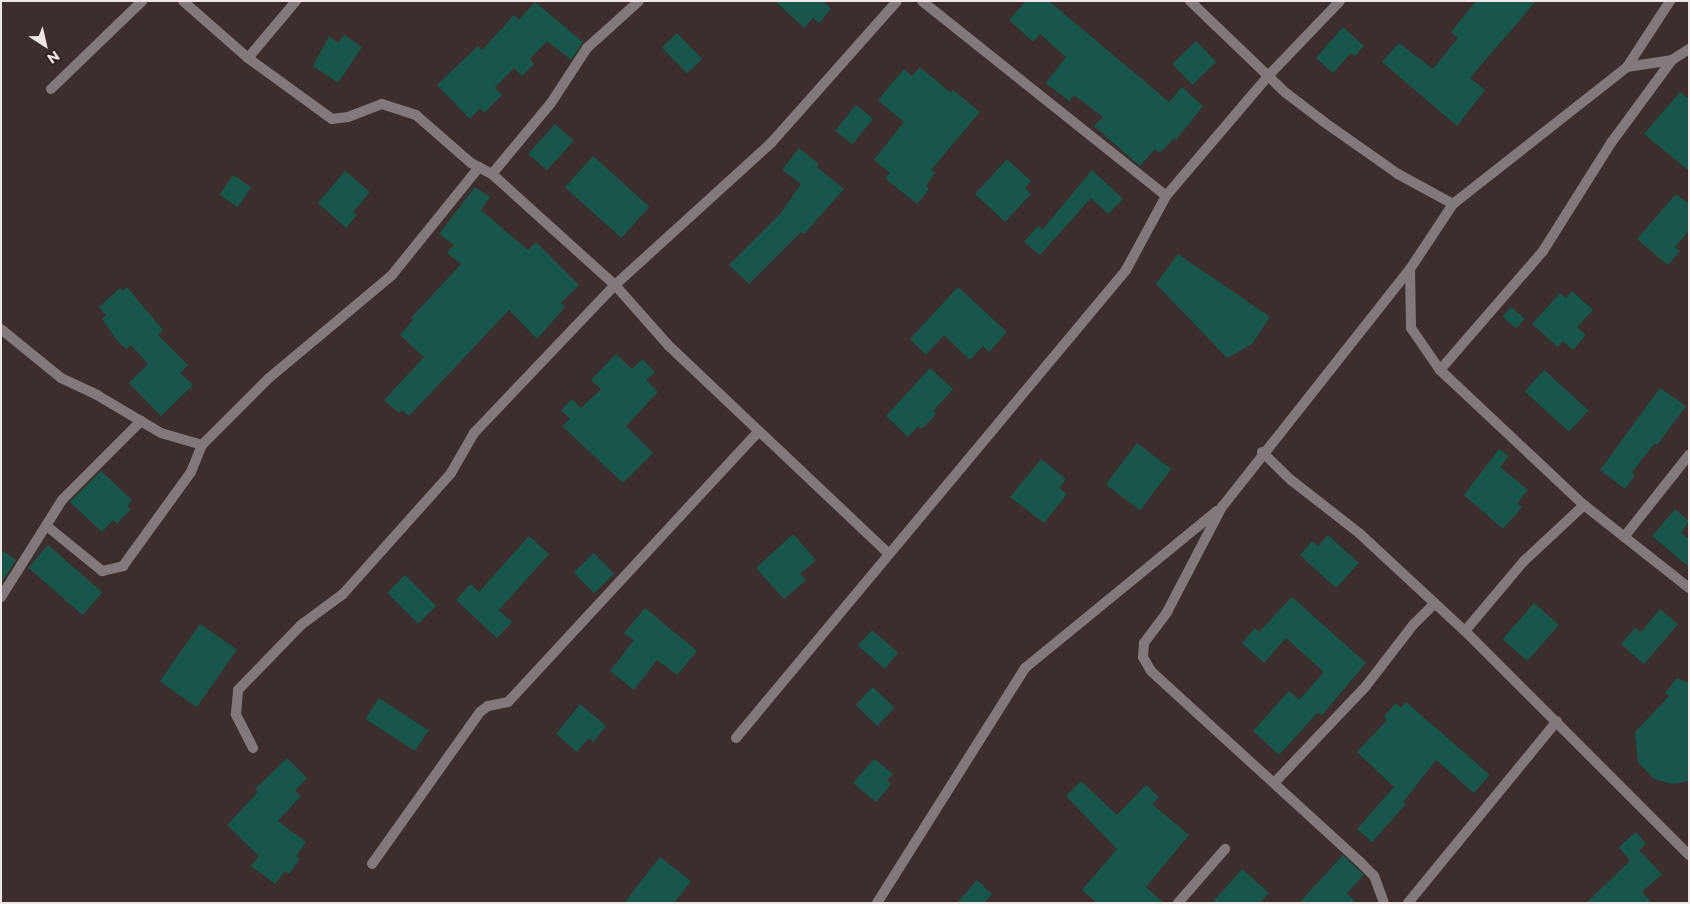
<!DOCTYPE html>
<html>
<head>
<meta charset="utf-8">
<style>
  body { margin:0 }
  #map { position:relative; width:1690px; height:904px; overflow:hidden; background:#3d2e2e; font-family:Montserrat,sans-serif }
  div>[style] { position:absolute }
  [style*='--x'] { left:calc(var(--x)*1px); top:calc(var(--y)*1px); width:calc(var(--w)*1px); rotate:calc(var(--a)*1deg) }
  .building>* { inset:0; background:#18554a; transform-origin:0 0 }
  .street>* { height:10px; margin:-5px; padding:0 5px; transform-origin:5px; border-radius:5px; background:#827a7a }
  span { translate:-50% -50%; white-space:nowrap; text-align:center; line-height:1.15; -webkit-text-stroke:4.5px #332425; paint-order:stroke }
  .frame { position:absolute; inset:0; border:2px solid #f0e6e6; pointer-events:none }
  .north { position:absolute; left:20px; top:20px; width:50px; height:50px; -webkit-text-stroke:4px #332425; paint-order:stroke; rotate:145deg; font-size:14px; font-weight:700; line-height:20px; text-align:center; color:#f0e6e6 }
  .north::after { content:''; display:block; margin:auto; width:18px; height:22px; background:#f0e6e6; clip-path:polygon(50% 0,100% 100%,50% 72%,0 100%) }
</style>
</head>
<body>
<div id="map">
  <div class="building">
    <i style="clip-path:polygon(775px 1px,823px 1px,831px 9px,819px 23px,813px 18px,804px 28px)"></i>
    <i style="clip-path:polygon(1026px 1px,1049px 1px,1169px 102px,1182px 87px,1203px 106px,1176px 140px,1174px 138px,1160px 153px,1155px 149px,1140px 166px,1094px 126px,1103px 117px,1074px 95px,1069px 101px,1046px 83px,1066px 57px,1040px 34px,1033px 42px,1009px 20px)"></i>
    <i style="clip-path:polygon(1476px 1px,1536px 1px,1470px 78px,1485px 90px,1457px 126px,1382px 62px,1399px 43px,1433px 69px,1458px 38px,1451px 32px)"></i>
    <i style="clip-path:polygon(535px 2px,583px 42px,571px 60px,547px 41px,530px 59px,534px 64px,522px 76px,514px 68px,495px 87px,502px 95px,484px 113px,480px 108px,470px 119px,437px 85px,478px 46px,482px 50px,514px 15px,519px 20px)"></i>
    <i style="clip-path:polygon(1343px 27px,1364px 46px,1355px 56px,1351px 53px,1333px 73px,1316px 58px)"></i>
    <i style="left:677px;top:33px;width:36px;height:21px;rotate:46deg"></i>
    <i style="clip-path:polygon(344px 35px,362px 47px,338px 83px,313px 66px,329px 36px,338px 43px)"></i>
    <i style="left:1196px;top:41px;width:29px;height:33px;rotate:46deg"></i>
    <i style="clip-path:polygon(920px 67px,951px 93px,953px 90px,980px 112px,931px 170px,935px 173px,926px 186px,929px 189px,917px 204px,885px 178px,890px 173px,874px 160px,904px 122px,878px 100px,904px 69px,912px 76px)"></i>
    <i style="clip-path:polygon(1680px 92px,1689px 99px,1689px 171px,1644px 134px)"></i>
    <i style="left:856px;top:105px;width:22px;height:33px;rotate:39deg"></i>
    <i style="left:555px;top:124px;width:25px;height:40px;rotate:42deg"></i>
    <i style="clip-path:polygon(799px 148px,819px 164px,817px 167px,844px 189px,804px 234px,801px 232px,749px 284px,729px 265px,780px 214px,801px 184px,782px 170px)"></i>
    <i style="left:593px;top:156px;width:76px;height:42px;rotate:42deg"></i>
    <i style="clip-path:polygon(1007px 159px,1031px 181px,1025px 188px,1031px 194px,1005px 222px,975px 194px)"></i>
    <i style="clip-path:polygon(1092px 170px,1123px 199px,1108px 214px,1091px 198px,1040px 255px,1024px 242px,1038px 226px,1042px 230px)"></i>
    <i style="clip-path:polygon(345px 171px,370px 192px,353px 212px,357px 215px,346px 228px,318px 203px)"></i>
    <i style="left:233px;top:175px;width:22px;height:24px;rotate:34deg"></i>
    <i style="clip-path:polygon(475px 187px,490px 197px,481px 210px,528px 250px,536px 242px,579px 285px,561px 303px,565px 307px,537px 339px,509px 310px,409px 416px,402px 410px,399px 413px,384px 400px,424px 357px,400px 335px,413px 320px,411px 318px,461px 264px,447px 253px,454px 245px,439px 234px)"></i>
    <i style="clip-path:polygon(1676px 194px,1689px 204px,1689px 231px,1675px 247px,1680px 251px,1668px 265px,1637px 239px)"></i>
    <i style="clip-path:polygon(1178px 254px,1270px 317px,1252px 344px,1227px 358px,1156px 284px)"></i>
    <i style="clip-path:polygon(127px 287px,163px 330px,158px 335px,188px 365px,180px 373px,193px 385px,161px 416px,129px 383px,148px 364px,131px 345px,126px 349px,116px 339px,102px 319px,106px 315px,99px 307px,120px 288px,123px 291px)"></i>
    <i style="clip-path:polygon(958px 287px,1007px 332px,989px 352px,983px 346px,970px 360px,944px 335px,926px 355px,910px 339px)"></i>
    <i style="clip-path:polygon(1572px 291px,1593px 310px,1577px 327px,1586px 335px,1573px 350px,1563px 341px,1558px 347px,1532px 324px,1560px 293px,1566px 298px)"></i>
    <i style="left:1511px;top:307px;width:18px;height:13px;rotate:41deg"></i>
    <i style="clip-path:polygon(616px 354px,632px 369px,642px 359px,655px 372px,646px 380px,658px 392px,626px 426px,653px 453px,623px 483px,562px 426px,570px 419px,561px 410px,572px 399px,581px 408px,601px 389px,591px 380px)"></i>
    <i style="clip-path:polygon(930px 368px,953px 389px,933px 411px,936px 414px,922px 429px,918px 426px,908px 437px,886px 416px)"></i>
    <i style="left:1544px;top:370px;width:60px;height:29px;rotate:42deg"></i>
    <i style="clip-path:polygon(1660px 388px,1686px 406px,1657px 445px,1655px 443px,1632px 472px,1635px 475px,1625px 489px,1600px 470px)"></i>
    <i style="left:1137px;top:443px;width:43px;height:52px;rotate:37deg"></i>
    <i style="clip-path:polygon(1499px 449px,1509px 456px,1500px 467px,1528px 490px,1517px 503px,1522px 507px,1503px 529px,1464px 495px)"></i>
    <i style="clip-path:polygon(1041px 459px,1066px 479px,1059px 488px,1067px 494px,1044px 523px,1010px 497px)"></i>
    <i style="clip-path:polygon(101px 471px,132px 500px,127px 506px,131px 509px,117px 524px,113px 520px,102px 532px,70px 502px)"></i>
    <i style="clip-path:polygon(1675px 509px,1689px 521px,1681px 533px,1689px 539px,1689px 567px,1652px 536px)"></i>
    <i style="clip-path:polygon(793px 534px,816px 560px,800px 574px,806px 580px,784px 599px,756px 568px)"></i>
    <i style="clip-path:polygon(1328px 535px,1359px 563px,1336px 588px,1300px 555px,1312px 541px,1318px 546px)"></i>
    <i style="clip-path:polygon(529px 536px,549px 554px,499px 610px,512px 622px,497px 638px,456px 600px,470px 584px,479px 592px)"></i>
    <i style="left:48px;top:545px;width:72px;height:30px;rotate:41deg"></i>
    <i style="clip-path:polygon(1px 550px,16px 560px,1px 583px)"></i>
    <i style="left:594px;top:553px;width:29px;height:28px;rotate:46deg"></i>
    <i style="left:405px;top:575px;width:44px;height:25px;rotate:45deg"></i>
    <i style="clip-path:polygon(1292px 597px,1366px 663px,1322px 715px,1318px 712px,1279px 755px,1253px 731px,1289px 691px,1299px 700px,1324px 672px,1286px 638px,1264px 663px,1242px 643px,1255px 628px,1259px 632px)"></i>
    <i style="left:1534px;top:603px;width:33px;height:48px;rotate:41deg"></i>
    <i style="clip-path:polygon(645px 608px,697px 651px,677px 675px,657px 660px,634px 690px,610px 671px,634px 640px,624px 633px)"></i>
    <i style="clip-path:polygon(1660px 609px,1678px 624px,1644px 664px,1621px 644px,1635px 628px,1641px 632px)"></i>
    <i style="left:200px;top:624px;width:45px;height:70px;rotate:35deg"></i>
    <i style="left:872px;top:630px;width:35px;height:21px;rotate:41deg"></i>
    <i style="clip-path:polygon(1677px 678px,1689px 683px,1689px 781px,1673px 784px,1654px 779px,1638px 762px,1635px 732px,1669px 696px,1665px 693px)"></i>
    <i style="left:873px;top:687px;width:30px;height:25px;rotate:44deg"></i>
    <i style="left:379px;top:698px;width:59px;height:25px;rotate:33deg"></i>
    <i style="clip-path:polygon(1406px 702px,1490px 775px,1474px 793px,1436px 760px,1403px 802px,1406px 804px,1372px 842px,1357px 829px,1394px 787px,1357px 752px,1387px 720px,1384px 716px,1396px 703px,1401px 708px)"></i>
    <i style="clip-path:polygon(580px 704px,606px 726px,593px 742px,589px 738px,577px 752px,556px 734px)"></i>
    <i style="clip-path:polygon(287px 758px,307px 778px,295px 791px,301px 796px,278px 821px,306px 842px,296px 856px,300px 859px,289px 874px,285px 871px,275px 884px,251px 866px,259px 856px,227px 825px,258px 792px,255px 789px)"></i>
    <i style="clip-path:polygon(874px 759px,893px 774px,887px 780px,891px 784px,876px 802px,853px 783px)"></i>
    <i style="clip-path:polygon(1081px 781px,1117px 815px,1146px 785px,1159px 797px,1152px 804px,1189px 835px,1146px 887px,1164px 903px,1097px 903px,1082px 890px,1117px 849px,1066px 796px)"></i>
    <i style="clip-path:polygon(1636px 832px,1646px 844px,1639px 850px,1662px 874px,1642px 892px,1652px 903px,1586px 903px,1630px 861px,1619px 847px)"></i>
    <i style="clip-path:polygon(1343px 855px,1364px 875px,1347px 893px,1356px 903px,1299px 903px)"></i>
    <i style="clip-path:polygon(660px 857px,691px 881px,674px 903px,624px 903px)"></i>
    <i style="clip-path:polygon(1242px 869px,1269px 893px,1260px 903px,1212px 903px)"></i>
    <i style="clip-path:polygon(977px 880px,992px 894px,984px 903px,957px 903px)"></i>
  </div>
  <div class="street">
    <i style="--x:183;--y:1;--w:86;--a:41.2"></i>
    <i style="--x:248;--y:58;--w:75;--a:-49.9"></i>
    <i style="--x:922;--y:1;--w:312;--a:38.6"></i>
    <i style="--x:1190;--y:1;--w:133;--a:43.8"></i>
    <i style="--x:1286;--y:93;--w:48;--a:37.3"></i>
    <i style="--x:1324;--y:122;--w:90;--a:35.1"></i>
    <i style="--x:1398;--y:174;--w:63;--a:28.6"></i>
    <i style="--x:248;--y:58;--w:104;--a:36"></i>
    <i style="--x:332;--y:119;--w:16;--a:-7"></i>
    <i style="--x:348;--y:117;--w:36;--a:-21"></i>
    <i style="--x:382;--y:104;--w:36;--a:18"></i>
    <i style="--x:416;--y:115;--w:73;--a:41.1"></i>
    <i style="--x:471;--y:163;--w:24;--a:28"></i>
    <i style="--x:492;--y:174;--w:166;--a:42.1"></i>
    <i style="--x:615;--y:285;--w:80;--a:48.5"></i>
    <i style="--x:668;--y:345;--w:304;--a:43.4"></i>
    <i style="--x:1627;--y:67;--w:79;--a:-56.9"></i>
    <i style="--x:51;--y:89;--w:127;--a:-44"></i>
    <i style="--x:492;--y:174;--w:92;--a:-50.3"></i>
    <i style="--x:551;--y:103;--w:66;--a:-56.8"></i>
    <i style="--x:587;--y:48;--w:70;--a:-42.1"></i>
    <i style="--x:1410;--y:269;--w:59;--a:89"></i>
    <i style="--x:1411;--y:328;--w:51;--a:55.4"></i>
    <i style="--x:1440;--y:370;--w:197;--a:43.2"></i>
    <i style="--x:1584;--y:505;--w:134;--a:38.3"></i>
    <i style="--x:1;--y:329;--w:77;--a:39.2"></i>
    <i style="--x:61;--y:378;--w:40;--a:25"></i>
    <i style="--x:97;--y:395;--w:74;--a:30.7"></i>
    <i style="--x:161;--y:433;--w:43;--a:16.3"></i>
    <i style="--x:1440;--y:370;--w:157;--a:-49.1"></i>
    <i style="--x:1543;--y:251;--w:128;--a:-57.8"></i>
    <i style="--x:1611;--y:143;--w:103;--a:-53.7"></i>
    <i style="--x:1672;--y:60;--w:20;--a:-33"></i>
    <i style="--x:1262;--y:452;--w:40;--a:44"></i>
    <i style="--x:1291;--y:480;--w:86;--a:37.9"></i>
    <i style="--x:1359;--y:533;--w:144;--a:42.8"></i>
    <i style="--x:1465;--y:631;--w:317;--a:45"></i>
    <i style="--x:48;--y:527;--w:70;--a:39.2"></i>
    <i style="--x:102;--y:571;--w:22;--a:-13"></i>
    <i style="--x:123;--y:566;--w:116;--a:-54.1"></i>
    <i style="--x:191;--y:472;--w:29;--a:-68"></i>
    <i style="--x:202;--y:445;--w:95;--a:-45"></i>
    <i style="--x:269;--y:378;--w:160;--a:-39.9"></i>
    <i style="--x:392;--y:275;--w:139;--a:-51.1"></i>
    <i style="--x:1624;--y:537;--w:105;--a:-51.6"></i>
    <i style="--x:1;--y:597;--w:115;--a:-57.8"></i>
    <i style="--x:62;--y:500;--w:112;--a:-45"></i>
    <i style="--x:1465;--y:631;--w:92;--a:-49.9"></i>
    <i style="--x:1524;--y:561;--w:82;--a:-43"></i>
    <i style="--x:736;--y:738;--w:609;--a:-50.19"></i>
    <i style="--x:1126;--y:270;--w:84;--a:-61.6"></i>
    <i style="--x:1166;--y:196;--w:157;--a:-49.6"></i>
    <i style="--x:1268;--y:76;--w:104;--a:-46.2"></i>
    <i style="--x:253;--y:748;--w:38;--a:-117"></i>
    <i style="--x:236;--y:714;--w:24;--a:-85"></i>
    <i style="--x:238;--y:690;--w:91;--a:-45.9"></i>
    <i style="--x:301;--y:625;--w:52;--a:-36.4"></i>
    <i style="--x:343;--y:594;--w:162;--a:-48.2"></i>
    <i style="--x:451;--y:473;--w:46;--a:-60.1"></i>
    <i style="--x:474;--y:433;--w:204;--a:-46.4"></i>
    <i style="--x:615;--y:285;--w:212;--a:-42.3"></i>
    <i style="--x:772;--y:142;--w:188;--a:-48.4"></i>
    <i style="--x:1275;--y:782;--w:132;--a:-46.5"></i>
    <i style="--x:1366;--y:686;--w:77;--a:-52.4"></i>
    <i style="--x:1413;--y:625;--w:28;--a:-45"></i>
    <i style="--x:372;--y:864;--w:186;--a:-54.6"></i>
    <i style="--x:480;--y:712;--w:10;--a:-37"></i>
    <i style="--x:488;--y:706;--w:20;--a:-11"></i>
    <i style="--x:508;--y:702;--w:369;--a:-47.2"></i>
    <i style="--x:877;--y:903;--w:278;--a:-57.8"></i>
    <i style="--x:1025;--y:668;--w:248;--a:-39.3"></i>
    <i style="--x:1178;--y:903;--w:72;--a:-49"></i>
    <i style="--x:1384;--y:903;--w:29;--a:-110"></i>
    <i style="--x:1374;--y:876;--w:21;--a:-135"></i>
    <i style="--x:1359;--y:861;--w:282;--a:-137.6"></i>
    <i style="--x:1151;--y:671;--w:16;--a:-120"></i>
    <i style="--x:1143;--y:657;--w:14;--a:-86"></i>
    <i style="--x:1144;--y:643;--w:39;--a:-53"></i>
    <i style="--x:1167;--y:612;--w:119;--a:-62.4"></i>
    <i style="--x:1222;--y:507;--w:303;--a:-51.7"></i>
    <i style="--x:1410;--y:269;--w:78;--a:-56.5"></i>
    <i style="--x:1453;--y:204;--w:221;--a:-38.2"></i>
    <i style="--x:1627;--y:67;--w:46;--a:-8.8"></i>
    <i style="--x:1408;--y:903;--w:235;--a:-50.7"></i>
  </div>
  <div class="frame"></div>
  <div class="north">N</div>
</div>
</body>
</html>
